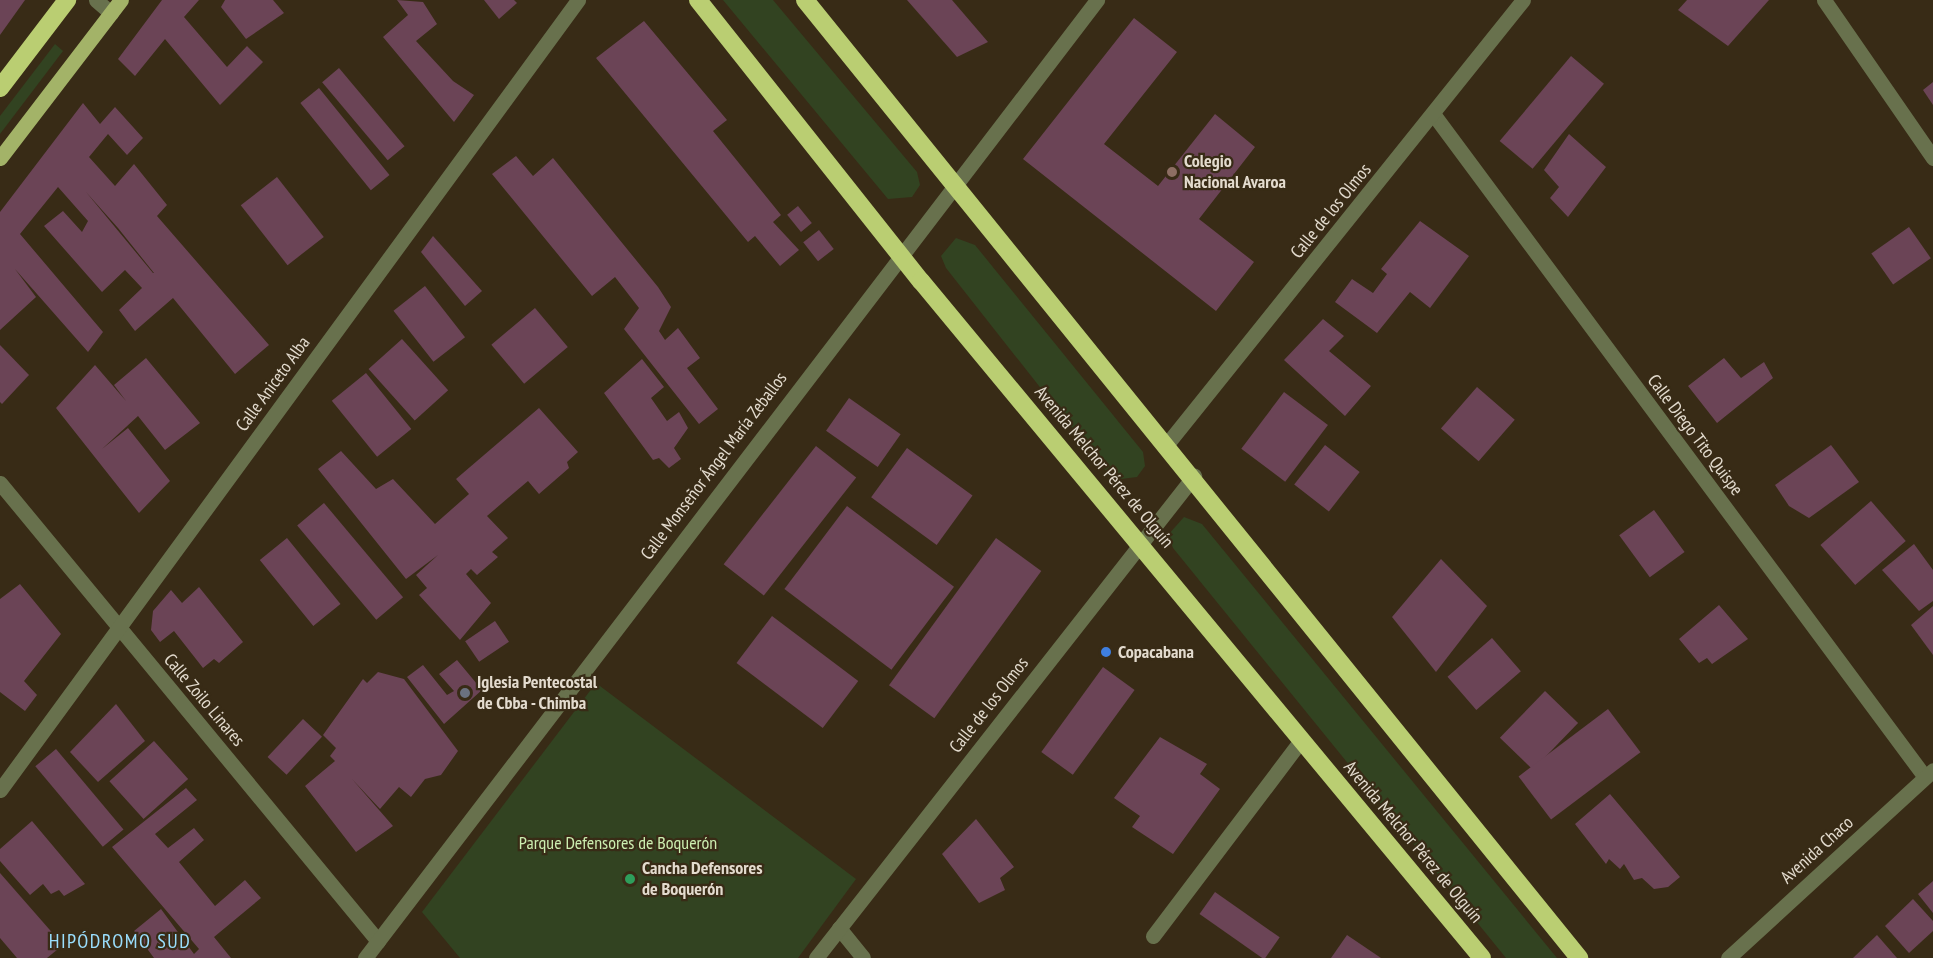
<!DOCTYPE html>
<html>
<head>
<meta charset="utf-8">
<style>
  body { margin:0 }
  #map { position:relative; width:1933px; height:958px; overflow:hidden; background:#382b16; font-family:"PT Sans Narrow",sans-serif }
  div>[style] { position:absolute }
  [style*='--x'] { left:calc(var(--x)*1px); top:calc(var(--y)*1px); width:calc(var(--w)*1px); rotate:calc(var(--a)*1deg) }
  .green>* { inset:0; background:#324321 }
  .building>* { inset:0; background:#6b4456; transform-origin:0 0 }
  .minor>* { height:15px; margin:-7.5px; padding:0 7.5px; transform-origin:7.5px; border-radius:7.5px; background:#68714d }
  .major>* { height:15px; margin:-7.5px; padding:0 7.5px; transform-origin:7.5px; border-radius:7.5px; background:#a3b368 }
  .highway>* { height:18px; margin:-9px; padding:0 9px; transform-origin:9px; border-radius:9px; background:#bace72 }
  .dots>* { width:16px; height:16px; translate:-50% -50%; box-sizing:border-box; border:3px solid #382b16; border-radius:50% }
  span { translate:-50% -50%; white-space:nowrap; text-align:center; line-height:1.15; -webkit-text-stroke:4.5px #382b16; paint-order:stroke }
  .poi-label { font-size:18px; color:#e3dbce; font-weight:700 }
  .left { translate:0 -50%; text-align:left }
  .street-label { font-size:18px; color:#e3dbce }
  .park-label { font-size:18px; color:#cceeb0 }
  .neighbourhood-label { font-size:20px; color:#9adefd; letter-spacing:1.5px }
</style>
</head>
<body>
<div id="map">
  <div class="green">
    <i style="clip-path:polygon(723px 0,773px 0,917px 172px,920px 185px,912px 197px,888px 199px)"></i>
    <i style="clip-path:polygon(55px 44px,63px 51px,0 134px,0 116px)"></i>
    <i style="clip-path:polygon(956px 238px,975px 245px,1143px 452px,1145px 466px,1137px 477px,1113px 480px,946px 268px,941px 256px)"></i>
    <i style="clip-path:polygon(1184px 517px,1202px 524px,1557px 958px,1506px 958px,1173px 548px,1168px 535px)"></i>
    <i style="clip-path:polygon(596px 683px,856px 879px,798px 958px,460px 958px,422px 912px)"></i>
  </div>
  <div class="building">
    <i style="clip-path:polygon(0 0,25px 0,0 35px)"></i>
    <i style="clip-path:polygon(162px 0,199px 0,184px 17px,227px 67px,247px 46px,263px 62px,220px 105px,165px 39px,135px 76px,118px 59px)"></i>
    <i style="clip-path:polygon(225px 0,273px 0,284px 13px,246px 39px,221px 7px)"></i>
    <i style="clip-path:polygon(397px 0,423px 2px,437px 24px,416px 41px,453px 81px,474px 95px,454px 122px,383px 37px,408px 15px)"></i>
    <i style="clip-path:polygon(484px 0,514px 0,517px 3px,499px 19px)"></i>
    <i style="clip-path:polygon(907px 0,952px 0,988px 42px,957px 57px)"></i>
    <i style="clip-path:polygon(1687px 0,1769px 0,1728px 46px,1678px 10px)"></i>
    <i style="clip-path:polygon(1134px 18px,1177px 52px,1104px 144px,1158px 186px,1215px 114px,1255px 147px,1199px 219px,1254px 262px,1216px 311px,1023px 159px)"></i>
    <i style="clip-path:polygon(644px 21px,727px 120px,713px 131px,781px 215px,773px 222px,799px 250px,780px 266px,755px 236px,748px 242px,596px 58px)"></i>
    <i style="left:1571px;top:56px;width:43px;height:111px;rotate:40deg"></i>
    <i style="left:339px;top:68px;width:102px;height:22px;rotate:50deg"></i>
    <i style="clip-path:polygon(1933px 82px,1933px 105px,1923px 90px)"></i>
    <i style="left:319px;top:88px;width:112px;height:24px;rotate:51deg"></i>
    <i style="clip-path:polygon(evenodd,83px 103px,100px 124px,115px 107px,143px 138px,127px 155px,108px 134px,89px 157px,115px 186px,134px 164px,167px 205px,157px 216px,269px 345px,235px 374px,173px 298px,135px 331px,119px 310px,142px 288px,125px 270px,102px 292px,44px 226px,63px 211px,82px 232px,88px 221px,58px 187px,20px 234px,103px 332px,88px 352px,15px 269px,36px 297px,0 330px,0 212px,83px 103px,86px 192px,118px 228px,154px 273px,153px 273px,86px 192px)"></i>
    <i style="clip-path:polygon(1569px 134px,1606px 167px,1568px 217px,1550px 198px,1559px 187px,1544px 170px)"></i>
    <i style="clip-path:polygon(516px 156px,533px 176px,553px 158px,658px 287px,671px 307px,659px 331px,665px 340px,678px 328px,700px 358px,687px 368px,718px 409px,699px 424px,624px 329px,639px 308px,615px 277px,592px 296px,492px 174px)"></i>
    <i style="left:277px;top:177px;width:76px;height:46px;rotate:52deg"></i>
    <i style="left:798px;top:206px;width:22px;height:14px;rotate:51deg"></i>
    <i style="clip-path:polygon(1420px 221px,1469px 256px,1430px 308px,1410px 292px,1377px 333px,1335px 302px,1352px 279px,1373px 293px,1387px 274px,1381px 269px)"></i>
    <i style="left:1909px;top:227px;width:38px;height:46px;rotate:55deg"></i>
    <i style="left:819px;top:230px;width:24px;height:20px;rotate:52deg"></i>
    <i style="clip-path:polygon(433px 236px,482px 291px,465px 306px,421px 252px)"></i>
    <i style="left:425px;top:286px;width:65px;height:40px;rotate:52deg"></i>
    <i style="left:535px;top:308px;width:51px;height:57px;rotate:50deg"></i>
    <i style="clip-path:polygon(1323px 319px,1344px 336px,1329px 351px,1371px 386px,1345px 416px,1284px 360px)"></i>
    <i style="left:402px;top:339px;width:69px;height:45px;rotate:48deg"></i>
    <i style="clip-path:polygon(0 345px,29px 375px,2px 404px,0 402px)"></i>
    <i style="clip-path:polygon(146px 358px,200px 423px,165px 450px,138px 416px,102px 449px,128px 428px,170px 481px,139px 513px,56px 408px,95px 365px,126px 401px,114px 385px)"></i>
    <i style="clip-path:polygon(1724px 358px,1741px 378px,1764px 362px,1773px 378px,1717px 423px,1688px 386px)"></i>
    <i style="clip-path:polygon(642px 359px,664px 387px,651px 398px,667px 421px,679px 412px,688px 428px,674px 448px,681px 459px,669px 468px,659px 458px,653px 460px,604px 393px)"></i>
    <i style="left:366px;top:373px;width:72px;height:44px;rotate:51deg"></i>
    <i style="left:1477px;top:387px;width:50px;height:55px;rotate:41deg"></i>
    <i style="left:1284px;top:392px;width:55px;height:71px;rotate:37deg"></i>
    <i style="left:849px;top:398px;width:63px;height:40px;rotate:35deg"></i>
    <i style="clip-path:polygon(539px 408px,578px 452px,567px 462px,569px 468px,539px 494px,528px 481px,487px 516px,508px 538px,492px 552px,498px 557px,477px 575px,471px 569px,466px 574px,491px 603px,460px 640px,419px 595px,427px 588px,416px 575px,438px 555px,406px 579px,318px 469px,341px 451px,376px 489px,393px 479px,435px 524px,469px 494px,456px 479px)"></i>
    <i style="left:1325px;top:445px;width:44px;height:50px;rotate:38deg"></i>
    <i style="clip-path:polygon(1831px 445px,1859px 482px,1809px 518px,1789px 506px,1775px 485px)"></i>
    <i style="left:816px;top:446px;width:51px;height:150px;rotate:38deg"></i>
    <i style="left:907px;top:448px;width:81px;height:61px;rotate:36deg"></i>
    <i style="left:1871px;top:501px;width:53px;height:67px;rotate:49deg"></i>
    <i style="left:324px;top:503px;width:123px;height:35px;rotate:50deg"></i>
    <i style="left:847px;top:506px;width:134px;height:104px;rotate:37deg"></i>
    <i style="left:1654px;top:510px;width:52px;height:43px;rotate:54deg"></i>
    <i style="left:287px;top:538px;width:85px;height:35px;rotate:51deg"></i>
    <i style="left:996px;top:538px;width:56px;height:182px;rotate:36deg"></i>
    <i style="clip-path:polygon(1914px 544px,1933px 570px,1933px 601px,1919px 611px,1882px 570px)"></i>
    <i style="clip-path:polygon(1441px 559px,1487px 606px,1436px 672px,1392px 617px)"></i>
    <i style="clip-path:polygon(20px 584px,61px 634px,24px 681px,37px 695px,25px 711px,0 692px,0 599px)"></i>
    <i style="clip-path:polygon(199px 587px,243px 642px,219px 663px,214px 659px,203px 668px,174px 631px,160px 642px,151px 630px,153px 611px,171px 590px,182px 603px)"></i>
    <i style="clip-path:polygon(1719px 605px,1748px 639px,1712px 664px,1707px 658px,1699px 663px,1679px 639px)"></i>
    <i style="clip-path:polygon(1933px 606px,1933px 655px,1911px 625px)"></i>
    <i style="left:772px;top:616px;width:108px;height:59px;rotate:37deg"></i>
    <i style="left:495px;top:621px;width:25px;height:36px;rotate:56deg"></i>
    <i style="left:1492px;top:638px;width:44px;height:59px;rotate:49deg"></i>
    <i style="clip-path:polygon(457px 660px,482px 690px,444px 724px,407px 677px,423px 665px,447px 695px,454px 691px,439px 674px)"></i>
    <i style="left:1103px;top:667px;width:39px;height:105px;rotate:36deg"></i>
    <i style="clip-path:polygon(378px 672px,404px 679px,458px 751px,441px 775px,425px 779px,411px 797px,399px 787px,380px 809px,352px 779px,393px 826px,356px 852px,305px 786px,335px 761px,330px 756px,336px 748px,323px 735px,363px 679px,367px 683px)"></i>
    <i style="left:1545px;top:691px;width:46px;height:65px;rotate:44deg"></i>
    <i style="clip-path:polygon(116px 704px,145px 741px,98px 782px,70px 752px)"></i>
    <i style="left:1608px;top:709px;width:54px;height:112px;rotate:53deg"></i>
    <i style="left:303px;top:719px;width:26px;height:52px;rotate:43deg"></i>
    <i style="clip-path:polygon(1160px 737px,1207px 764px,1200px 774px,1220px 789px,1173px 854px,1132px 827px,1140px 816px,1114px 798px)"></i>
    <i style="left:154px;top:741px;width:51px;height:60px;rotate:48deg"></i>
    <i style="left:56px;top:749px;width:105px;height:27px;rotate:50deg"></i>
    <i style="clip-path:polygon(186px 788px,197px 800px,155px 834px,168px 848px,194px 828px,204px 840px,179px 862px,215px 906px,245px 880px,261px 898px,214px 937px,231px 958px,154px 958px,134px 931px,161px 909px,194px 954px,199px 949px,112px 847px)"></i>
    <i style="clip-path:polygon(1610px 794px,1680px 877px,1668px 887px,1654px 889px,1642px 878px,1634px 880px,1624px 864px,1620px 869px,1609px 859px,1606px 864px,1575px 824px)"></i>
    <i style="clip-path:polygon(976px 819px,1014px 867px,1000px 878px,1005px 890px,979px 903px,942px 854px)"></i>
    <i style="clip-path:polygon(32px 821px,85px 884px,64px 896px,59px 890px,51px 894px,43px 884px,30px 895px,0 861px,0 849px)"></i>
    <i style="clip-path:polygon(0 873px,63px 945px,47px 958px,17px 958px,0 938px)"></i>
    <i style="clip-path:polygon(1933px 881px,1933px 913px,1918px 894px)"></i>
    <i style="left:1215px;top:892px;width:79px;height:27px;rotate:35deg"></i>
    <i style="clip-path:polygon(1913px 899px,1933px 921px,1933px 931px,1909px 953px,1885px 926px)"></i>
    <i style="clip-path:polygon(1347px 935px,1381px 958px,1331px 958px)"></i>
    <i style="clip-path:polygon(1877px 935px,1897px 958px,1853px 958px)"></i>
  </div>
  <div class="minor">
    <i style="--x:96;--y:0;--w:20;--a:41"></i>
    <i style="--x:1824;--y:0;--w:192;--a:55.4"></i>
    <i style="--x:1434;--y:115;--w:824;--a:53.44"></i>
    <i style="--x:1167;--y:444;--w:569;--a:-51.28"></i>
    <i style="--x:0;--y:483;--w:594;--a:50.47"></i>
    <i style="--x:0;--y:790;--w:979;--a:-53.81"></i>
    <i style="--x:839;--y:928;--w:38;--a:51"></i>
    <i style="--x:1153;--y:936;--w:246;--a:-52.9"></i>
    <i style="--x:365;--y:958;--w:1206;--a:-52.62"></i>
    <i style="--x:816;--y:958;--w:613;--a:-51.9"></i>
    <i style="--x:1728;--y:958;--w:278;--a:-42.5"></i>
  </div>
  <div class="major">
    <i style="--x:0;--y:158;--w:199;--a:-52.6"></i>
  </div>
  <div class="highway">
    <i style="--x:698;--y:0;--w:359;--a:51.6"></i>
    <i style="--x:921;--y:281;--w:879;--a:50.35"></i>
    <i style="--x:805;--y:0;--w:1232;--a:51.06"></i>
    <i style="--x:0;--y:88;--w:111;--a:-52.7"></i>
  </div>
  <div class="dots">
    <i style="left:1172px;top:172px;background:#8d6e63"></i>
    <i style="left:1106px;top:652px;background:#3f7fe0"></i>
    <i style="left:465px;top:693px;background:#6b7280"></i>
    <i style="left:630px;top:879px;background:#2e9e5b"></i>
  </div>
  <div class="poi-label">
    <span class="left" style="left:1184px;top:172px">Colegio<br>Nacional Avaroa</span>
    <span class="left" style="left:1118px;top:652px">Copacabana</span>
    <span class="left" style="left:477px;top:693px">Iglesia Pentecostal<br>de Cbba - Chimba</span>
    <span class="left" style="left:642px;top:879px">Cancha Defensores<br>de Boquerón</span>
  </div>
  <div class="street-label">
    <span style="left:1331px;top:211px;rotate:-51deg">Calle de los Olmos</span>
    <span style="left:273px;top:384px;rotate:-54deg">Calle Aniceto Alba</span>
    <span style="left:1695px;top:435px;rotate:53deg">Calle Diego Tito Quispe</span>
    <span style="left:714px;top:466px;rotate:-53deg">Calle Monseñor Ángel María Zeballos</span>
    <span style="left:1104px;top:467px;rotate:50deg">Avenida Melchor Pérez de Olguín</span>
    <span style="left:204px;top:700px;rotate:50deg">Calle Zoilo Linares</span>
    <span style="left:989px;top:705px;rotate:-52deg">Calle de los Olmos</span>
    <span style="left:1413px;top:842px;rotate:50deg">Avenida Melchor Pérez de Olguín</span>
    <span style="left:1817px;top:850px;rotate:-42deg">Avenida Chaco</span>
  </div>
  <div class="park-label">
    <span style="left:618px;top:843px">Parque Defensores de Boquerón</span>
  </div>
  <div class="neighbourhood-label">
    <span style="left:120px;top:941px">HIPÓDROMO SUD</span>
  </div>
</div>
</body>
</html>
